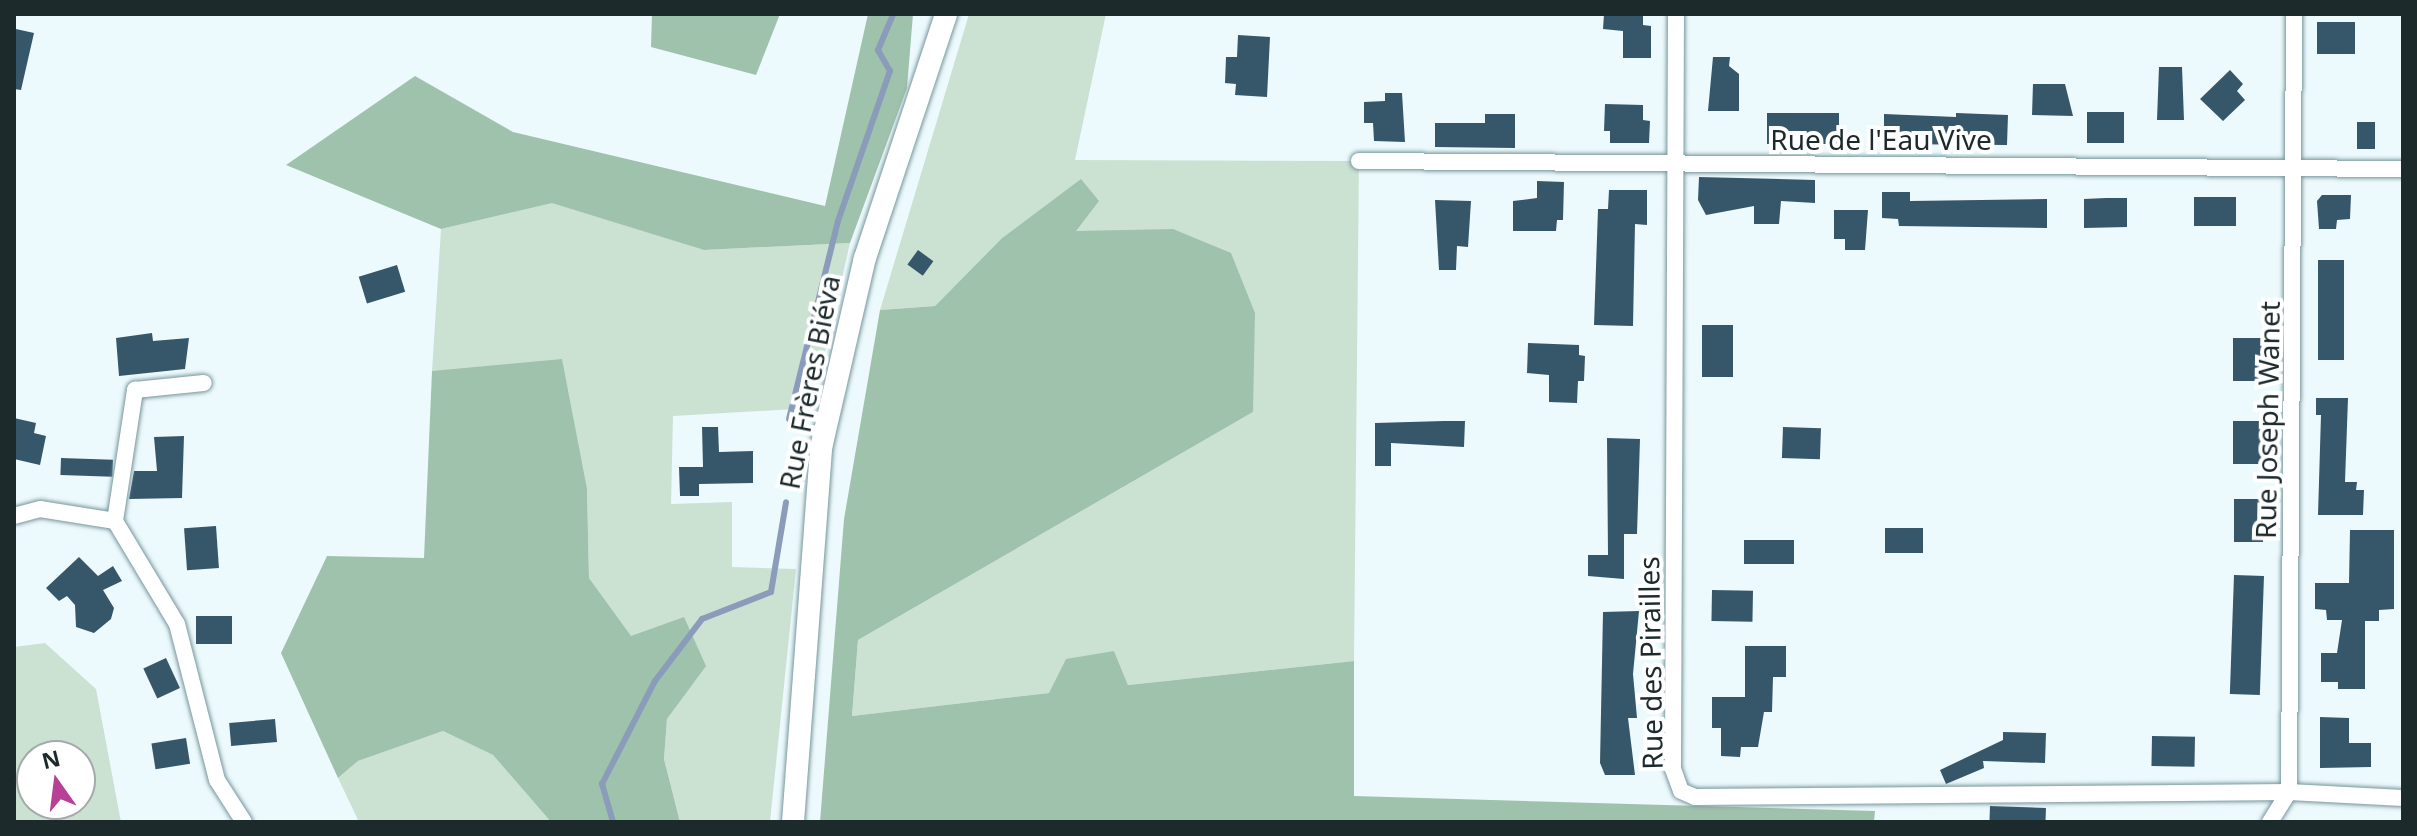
<!DOCTYPE html>
<html>
<head>
<meta charset="utf-8">
<style>
  body { margin:0 }
  #map { position:relative; width:2417px; height:836px; overflow:hidden; background:#edfafd; font-family:"Noto Sans",sans-serif }
  div>[style] { position:absolute }
  [style*='--x'] { left:calc(var(--x)*1px); top:calc(var(--y)*1px); width:calc(var(--w)*1px); rotate:calc(var(--a)*1deg) }
  .green>* { inset:0; background:#cbe2d3 }
  .forest>* { inset:0; background:#9fc2ac }
  .stream>* { height:6px; margin:-3px; padding:0 3px; transform-origin:3px; border-radius:3px; background:#8b9cbb }
  .building>* { inset:0; background:#365669; transform-origin:0 0 }
  .roads { filter:drop-shadow(0 0 2px #76969c) drop-shadow(0 0 2px #76969c) }
  .street>* { height:16px; margin:-8px; padding:0 8px; transform-origin:8px; border-radius:8px; background:#fff }
  .secondary>* { height:22px; margin:-11px; padding:0 11px; transform-origin:11px; border-radius:11px; background:#fff }
  span { translate:-50% -50%; white-space:nowrap; text-align:center; line-height:1.15; -webkit-text-stroke:8px #fff; paint-order:stroke }
  .street-label { font-size:28px; color:#1c2a2c }
  .frame { position:absolute; inset:0; border:16px solid #1c2a2c; pointer-events:none }
  .north { position:absolute; left:16px; top:740px; width:80px; height:80px; box-sizing:border-box; background:#fff; border:2px solid #a4aaab; border-radius:50%; rotate:346deg; font-size:22px; font-weight:700; line-height:32px; text-align:center; color:#1c2a2c }
  .north::after { content:''; display:block; margin:auto; width:28px; height:36px; background:#b84198; clip-path:polygon(50% 0,100% 100%,50% 72%,0 100%) }
</style>
</head>
<body>
<div id="map">
  <div class="green">
    <i style="clip-path:polygon(969px 14px,1106px 14px,1075px 160px,1359px 161px,1354px 661px,1128px 685px,1114px 651px,1049px 693px,852px 716px,858px 640px,1253px 412px,1173px 229px,1001px 239px,935px 306px,880px 310px)"></i>
    <i style="clip-path:polygon(552px 202px,704px 250px,850px 243px,812px 408px,673px 416px,671px 504px,732px 502px,732px 567px,796px 569px,770px 822px,680px 822px,664px 759px,667px 719px,705px 666px,631px 637px,589px 578px,587px 489px,432px 371px,441px 229px)"></i>
    <i style="clip-path:polygon(evenodd,45px 643px,96px 689px,121px 822px,14px 822px,14px 647px,45px 643px,80px 756px,80px 804px,32px 804px,32px 756px,80px 756px)"></i>
    <i style="clip-path:polygon(443px 731px,493px 755px,551px 822px,359px 822px,338px 778px,358px 761px)"></i>
  </div>
  <div class="forest">
    <i style="clip-path:polygon(652px 14px,780px 14px,756px 75px,651px 47px)"></i>
    <i style="clip-path:polygon(868px 14px,913px 14px,907px 88px,850px 243px,704px 250px,552px 203px,441px 229px,286px 165px,415px 76px,513px 132px,825px 206px)"></i>
    <i style="clip-path:polygon(1081px 179px,1099px 201px,1076px 231px,1173px 229px,1231px 253px,1255px 313px,1253px 412px,858px 640px,852px 716px,1049px 693px,1066px 659px,1114px 651px,1128px 685px,1354px 661px,1354px 796px,1875px 811px,1874px 822px,820px 822px,844px 519px,880px 310px,935px 306px,1001px 239px)"></i>
    <i style="clip-path:polygon(562px 359px,587px 489px,589px 578px,631px 636px,684px 617px,706px 666px,667px 719px,664px 759px,680px 822px,551px 822px,493px 755px,443px 731px,358px 761px,338px 778px,281px 653px,327px 556px,424px 558px,432px 371px)"></i>
  </div>
  <div class="stream">
    <i style="--x:789;--y:419;--w:204;--a:-76.1"></i>
    <i style="--x:838;--y:221;--w:159;--a:-70.9"></i>
    <i style="--x:890;--y:71;--w:24;--a:-120"></i>
    <i style="--x:878;--y:50;--w:39;--a:-67"></i>
    <i style="--x:613;--y:822;--w:40;--a:-106"></i>
    <i style="--x:602;--y:784;--w:116;--a:-62.8"></i>
    <i style="--x:655;--y:681;--w:78;--a:-52.8"></i>
    <i style="--x:702;--y:619;--w:74;--a:-21.4"></i>
    <i style="--x:771;--y:592;--w:91;--a:-80.5"></i>
  </div>
  <div class="building">
    <i style="clip-path:polygon(1604px 14px,1643px 14px,1643px 25px,1651px 26px,1651px 58px,1623px 58px,1623px 31px,1603px 29px)"></i>
    <i style="left:2317px;top:22px;width:38px;height:32px"></i>
    <i style="clip-path:polygon(16px 29px,34px 33px,21px 90px,14px 89px)"></i>
    <i style="clip-path:polygon(1238px 35px,1270px 37px,1267px 97px,1235px 95px,1236px 84px,1225px 83px,1226px 57px,1237px 57px)"></i>
    <i style="clip-path:polygon(1713px 57px,1730px 57px,1729px 66px,1739px 74px,1739px 111px,1708px 111px)"></i>
    <i style="clip-path:polygon(2159px 67px,2182px 67px,2184px 120px,2157px 120px)"></i>
    <i style="clip-path:polygon(2230px 70px,2243px 84px,2237px 91px,2245px 100px,2223px 121px,2200px 99px)"></i>
    <i style="clip-path:polygon(2033px 84px,2065px 84px,2073px 116px,2032px 115px)"></i>
    <i style="clip-path:polygon(1385px 93px,1402px 93px,1405px 142px,1374px 141px,1373px 123px,1364px 123px,1364px 102px,1385px 101px)"></i>
    <i style="clip-path:polygon(1605px 104px,1643px 105px,1643px 120px,1650px 121px,1649px 143px,1610px 143px,1610px 131px,1604px 131px)"></i>
    <i style="left:2087px;top:112px;width:37px;height:31px"></i>
    <i style="left:1839px;top:113px;width:31px;height:72px;rotate:90deg"></i>
    <i style="clip-path:polygon(1956px 113px,2008px 115px,2007px 145px,1884px 144px,1884px 114px,1956px 117px)"></i>
    <i style="clip-path:polygon(1485px 114px,1515px 114px,1515px 148px,1435px 147px,1435px 123px,1485px 123px)"></i>
    <i style="left:2357px;top:122px;width:18px;height:27px"></i>
    <i style="clip-path:polygon(1699px 177px,1815px 180px,1815px 203px,1781px 201px,1779px 224px,1754px 224px,1754px 206px,1706px 215px,1698px 200px)"></i>
    <i style="clip-path:polygon(1537px 181px,1564px 182px,1563px 220px,1557px 220px,1556px 231px,1513px 231px,1513px 201px,1537px 198px)"></i>
    <i style="clip-path:polygon(1609px 190px,1647px 190px,1647px 225px,1635px 224px,1633px 326px,1594px 325px,1598px 209px,1608px 209px)"></i>
    <i style="clip-path:polygon(1882px 192px,1910px 192px,1910px 201px,2047px 199px,2047px 228px,1899px 226px,1898px 219px,1882px 218px)"></i>
    <i style="clip-path:polygon(2322px 195px,2351px 195px,2350px 219px,2337px 220px,2336px 229px,2319px 229px,2317px 201px)"></i>
    <i style="left:2194px;top:197px;width:42px;height:29px"></i>
    <i style="clip-path:polygon(2106px 198px,2127px 198px,2127px 227px,2084px 228px,2084px 199px)"></i>
    <i style="clip-path:polygon(1435px 200px,1471px 201px,1468px 247px,1457px 246px,1456px 270px,1439px 270px)"></i>
    <i style="clip-path:polygon(1834px 210px,1868px 210px,1865px 250px,1845px 250px,1845px 239px,1834px 239px)"></i>
    <i style="left:918px;top:250px;width:19px;height:18px;rotate:36deg"></i>
    <i style="left:2318px;top:260px;width:26px;height:100px"></i>
    <i style="left:397px;top:265px;width:28px;height:40px;rotate:73deg"></i>
    <i style="left:1733px;top:325px;width:52px;height:31px;rotate:90deg"></i>
    <i style="clip-path:polygon(152px 333px,153px 341px,189px 338px,185px 369px,119px 376px,116px 338px)"></i>
    <i style="left:2233px;top:338px;width:29px;height:43px"></i>
    <i style="clip-path:polygon(1528px 343px,1579px 345px,1579px 355px,1585px 356px,1584px 381px,1578px 381px,1577px 403px,1549px 402px,1549px 375px,1527px 373px)"></i>
    <i style="clip-path:polygon(2316px 398px,2348px 398px,2345px 482px,2357px 482px,2356px 490px,2364px 490px,2363px 515px,2318px 515px,2321px 415px,2316px 415px)"></i>
    <i style="clip-path:polygon(14px 418px,36px 423px,34px 433px,46px 436px,40px 465px,14px 459px)"></i>
    <i style="clip-path:polygon(1444px 421px,1465px 421px,1464px 447px,1391px 443px,1391px 466px,1375px 466px,1375px 423px)"></i>
    <i style="left:2233px;top:421px;width:30px;height:43px"></i>
    <i style="clip-path:polygon(702px 427px,718px 427px,719px 452px,753px 451px,753px 483px,699px 484px,699px 496px,680px 496px,679px 467px,703px 467px)"></i>
    <i style="left:1783px;top:427px;width:38px;height:31px;rotate:2deg"></i>
    <i style="clip-path:polygon(184px 436px,182px 498px,129px 499px,134px 471px,157px 471px,154px 437px)"></i>
    <i style="clip-path:polygon(1607px 438px,1640px 439px,1637px 534px,1624px 534px,1624px 579px,1588px 576px,1588px 555px,1608px 555px)"></i>
    <i style="left:61px;top:458px;width:52px;height:17px;rotate:2deg"></i>
    <i style="left:2234px;top:499px;width:29px;height:43px"></i>
    <i style="left:216px;top:526px;width:42px;height:32px;rotate:86deg"></i>
    <i style="left:1885px;top:528px;width:38px;height:25px"></i>
    <i style="clip-path:polygon(2350px 530px,2394px 530px,2394px 609px,2379px 610px,2379px 621px,2365px 621px,2365px 689px,2338px 689px,2338px 682px,2321px 682px,2321px 653px,2337px 653px,2342px 620px,2327px 620px,2326px 610px,2315px 609px,2315px 583px,2349px 583px)"></i>
    <i style="left:1744px;top:540px;width:50px;height:24px"></i>
    <i style="clip-path:polygon(79px 557px,98px 576px,113px 566px,122px 581px,103px 590px,114px 608px,111px 619px,94px 633px,76px 627px,75px 605px,67px 596px,59px 601px,46px 588px)"></i>
    <i style="left:2234px;top:575px;width:30px;height:119px;rotate:2deg"></i>
    <i style="left:1712px;top:590px;width:41px;height:31px;rotate:1deg"></i>
    <i style="clip-path:polygon(1639px 611px,1633px 674px,1637px 718px,1628px 718px,1635px 775px,1605px 775px,1600px 763px,1603px 612px)"></i>
    <i style="left:196px;top:616px;width:36px;height:28px"></i>
    <i style="clip-path:polygon(1745px 646px,1786px 646px,1786px 677px,1773px 677px,1772px 712px,1764px 712px,1758px 747px,1741px 747px,1740px 757px,1721px 756px,1721px 728px,1712px 728px,1712px 697px,1745px 697px)"></i>
    <i style="left:166px;top:658px;width:33px;height:25px;rotate:65deg"></i>
    <i style="clip-path:polygon(2320px 717px,2349px 718px,2349px 743px,2371px 743px,2371px 767px,2320px 768px)"></i>
    <i style="left:275px;top:719px;width:23px;height:46px;rotate:85deg"></i>
    <i style="clip-path:polygon(2003px 732px,2046px 733px,2045px 763px,1983px 761px,1984px 768px,1946px 784px,1940px 770px,2003px 740px)"></i>
    <i style="left:2152px;top:736px;width:43px;height:30px;rotate:1deg"></i>
    <i style="left:186px;top:738px;width:26px;height:35px;rotate:81deg"></i>
    <i style="left:1990px;top:806px;width:56px;height:16px;rotate:2deg"></i>
  </div>
  <div class="roads">
    <div class="street">
      <i style="--x:1676;--y:14;--w:755;--a:90.23"></i>
      <i style="--x:1673;--y:769;--w:23;--a:70"></i>
      <i style="--x:1681;--y:791;--w:15;--a:23"></i>
      <i style="--x:1695;--y:797;--w:594;--a:-0.48"></i>
      <i style="--x:2289;--y:792;--w:114;--a:3"></i>
      <i style="--x:1359;--y:161;--w:1044;--a:0.44"></i>
      <i style="--x:14;--y:516;--w:27;--a:-15"></i>
      <i style="--x:40;--y:509;--w:76;--a:9.1"></i>
      <i style="--x:115;--y:521;--w:120;--a:59"></i>
      <i style="--x:177;--y:624;--w:161;--a:75.6"></i>
      <i style="--x:217;--y:780;--w:50;--a:57.3"></i>
      <i style="--x:115;--y:521;--w:133;--a:-81.3"></i>
      <i style="--x:135;--y:390;--w:69;--a:-5.8"></i>
      <i style="--x:2270;--y:822;--w:36;--a:-58"></i>
      <i style="--x:2289;--y:792;--w:778;--a:-89.63"></i>
    </div>
    <div class="secondary">
      <i style="--x:793;--y:822;--w:375;--a:-85.7"></i>
      <i style="--x:821;--y:448;--w:195;--a:-77"></i>
      <i style="--x:865;--y:258;--w:257;--a:-71.6"></i>
    </div>
  </div>
  <div class="street-label">
    <span style="left:1881px;top:139px">Rue de l'Eau Vive</span>
    <span style="left:809px;top:382px;rotate:-79deg">Rue Frères Biéva</span>
    <span style="left:2267px;top:420px;rotate:-89deg">Rue Joseph Wanet</span>
    <span style="left:1650px;top:663px;rotate:-91deg">Rue des Pirailles</span>
  </div>
  <div class="frame"></div>
  <div class="north">N</div>
</div>
</body>
</html>
